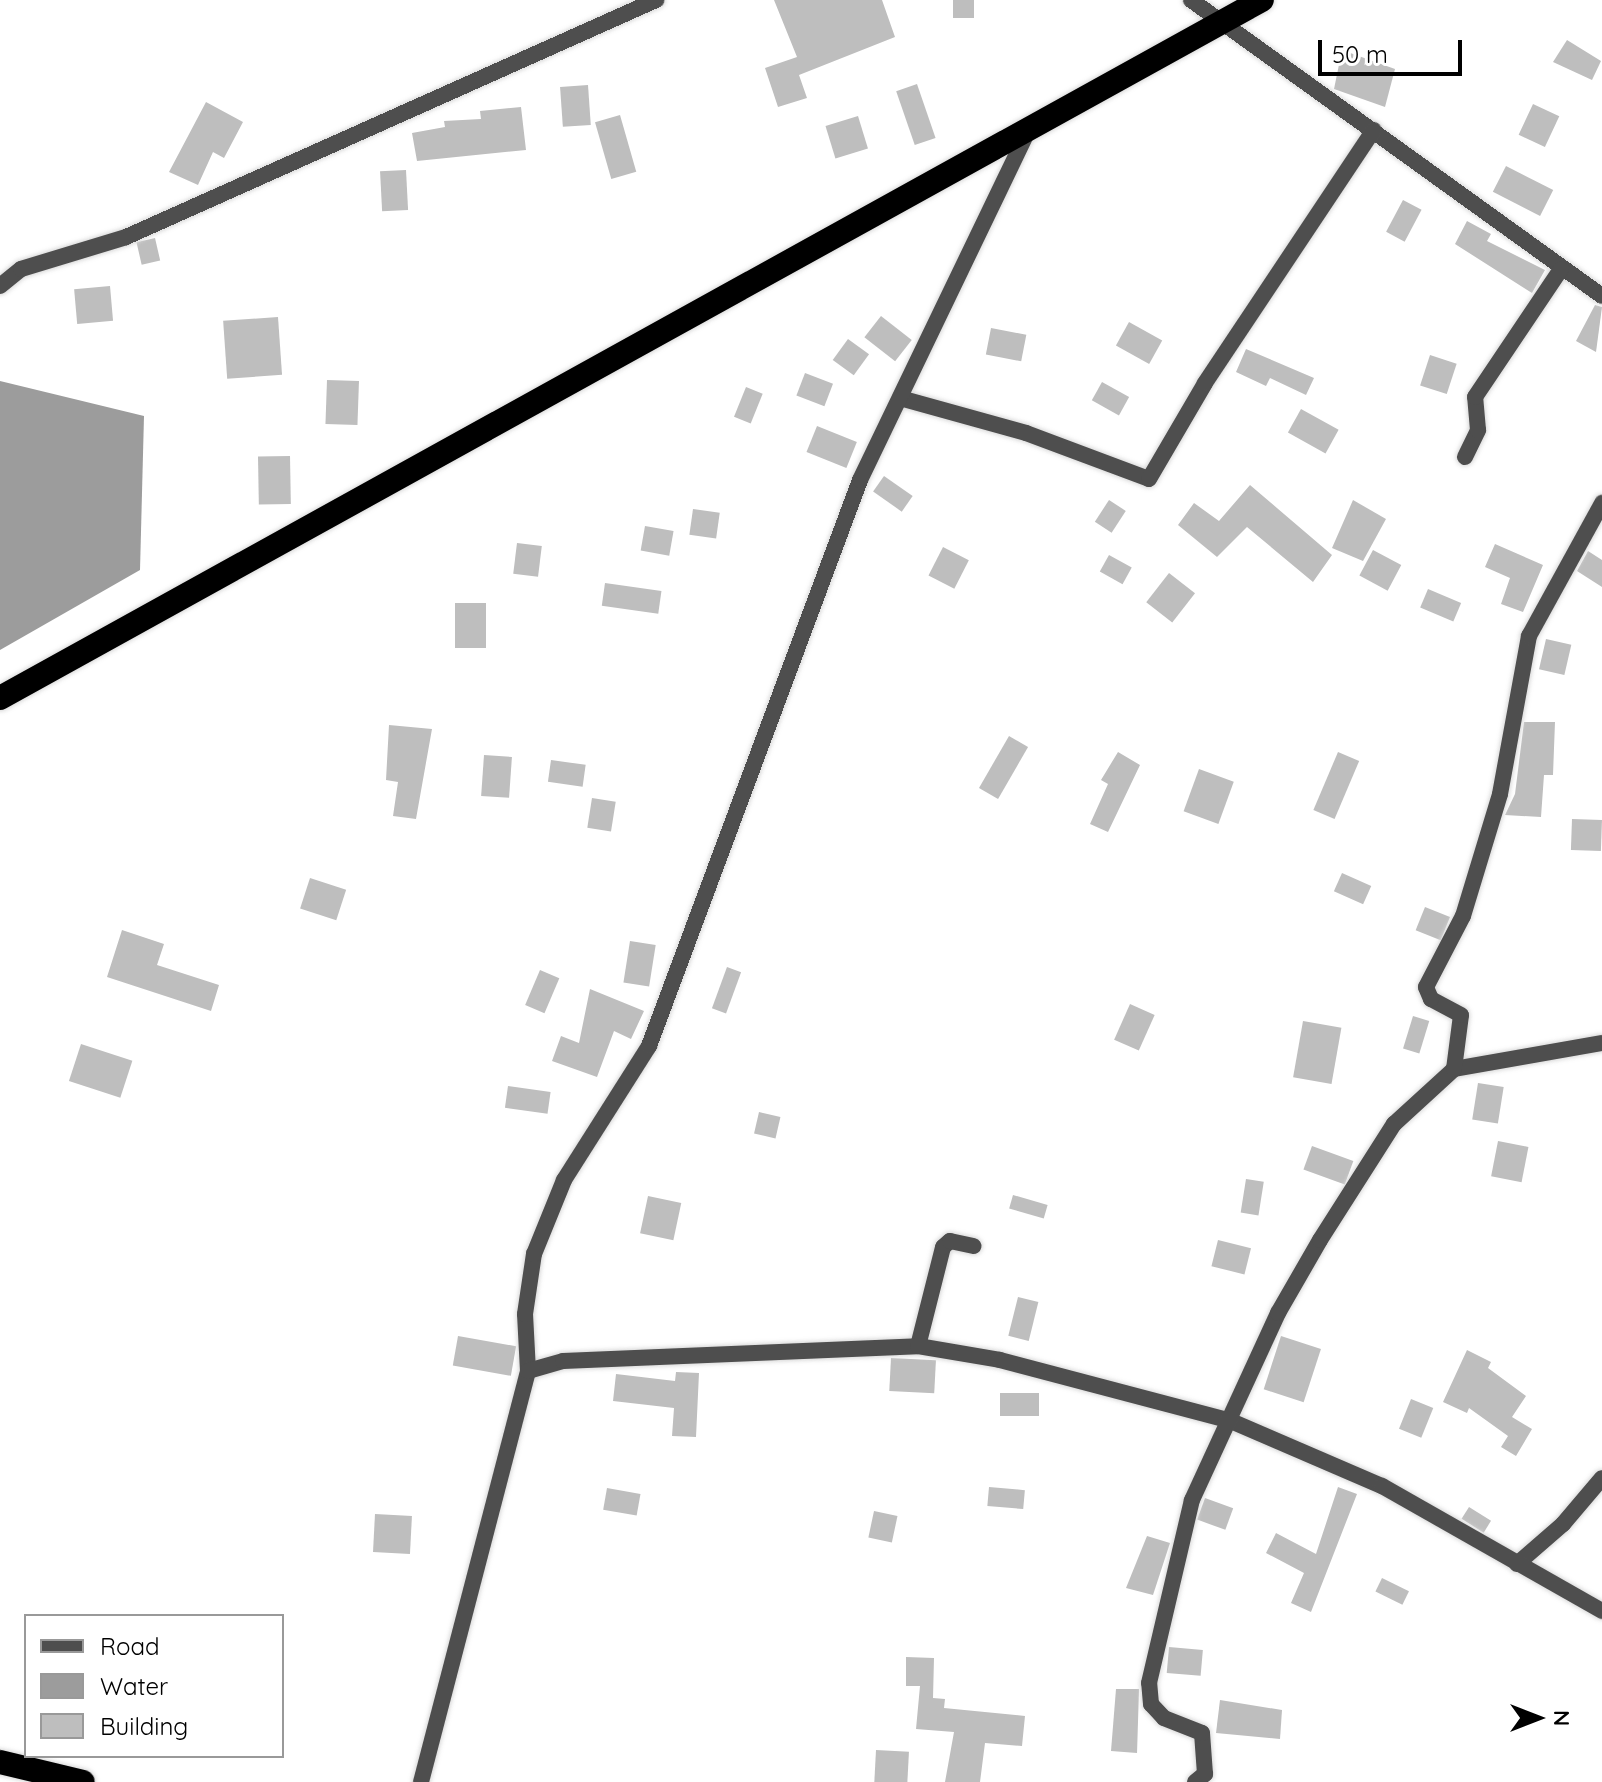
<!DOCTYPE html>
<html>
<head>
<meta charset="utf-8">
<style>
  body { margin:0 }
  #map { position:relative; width:1602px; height:1782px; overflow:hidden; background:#fff; font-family:Quicksand,sans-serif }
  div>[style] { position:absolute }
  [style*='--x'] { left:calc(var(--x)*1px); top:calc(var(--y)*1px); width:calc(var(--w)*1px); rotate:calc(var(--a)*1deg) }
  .water>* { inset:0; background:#9c9c9c }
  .building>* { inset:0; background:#bebebe; transform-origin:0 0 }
  .roads { filter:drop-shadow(0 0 2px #dbdbdb) drop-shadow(0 0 2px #dbdbdb) }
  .street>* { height:16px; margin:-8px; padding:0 8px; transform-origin:8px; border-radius:8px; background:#4e4e4e }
  .highway>* { height:24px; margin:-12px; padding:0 12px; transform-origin:12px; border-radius:12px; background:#000 }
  span { translate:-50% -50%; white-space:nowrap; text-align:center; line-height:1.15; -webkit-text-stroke:7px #fff; paint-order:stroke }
  .legend { position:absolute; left:24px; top:1614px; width:260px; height:144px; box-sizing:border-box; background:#fff; border:2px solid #999; margin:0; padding:10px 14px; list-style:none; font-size:24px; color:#000 }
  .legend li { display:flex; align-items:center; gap:16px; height:40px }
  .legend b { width:40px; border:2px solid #999 }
  .north { position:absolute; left:1498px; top:1678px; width:80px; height:80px; -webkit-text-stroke:6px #fff; paint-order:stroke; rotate:90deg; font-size:22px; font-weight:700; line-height:32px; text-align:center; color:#000 }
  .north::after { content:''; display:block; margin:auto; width:28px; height:36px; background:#000; clip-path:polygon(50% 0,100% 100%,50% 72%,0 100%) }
  .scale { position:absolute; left:1318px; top:40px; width:144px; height:36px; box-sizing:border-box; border:4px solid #000; border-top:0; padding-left:10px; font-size:24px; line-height:28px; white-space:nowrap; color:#000; -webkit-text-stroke:6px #fff; paint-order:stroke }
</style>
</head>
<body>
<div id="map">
  <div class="water">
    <i style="clip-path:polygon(0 381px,144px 416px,140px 570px,0 650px)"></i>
  </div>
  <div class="building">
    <i style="clip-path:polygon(774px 0,882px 0,895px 37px,799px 75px,807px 98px,778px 107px,765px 68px,797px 57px)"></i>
    <i style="left:953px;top:0;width:21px;height:18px"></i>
    <i style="clip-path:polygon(1567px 40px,1601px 61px,1592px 80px,1553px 62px)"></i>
    <i style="clip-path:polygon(1342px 50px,1395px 69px,1385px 107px,1334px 89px)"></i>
    <i style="left:917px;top:84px;width:57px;height:22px;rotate:71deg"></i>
    <i style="left:588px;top:85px;width:40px;height:28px;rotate:86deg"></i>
    <i style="clip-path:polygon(206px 102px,243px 122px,224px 158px,213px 152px,198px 185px,169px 172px)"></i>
    <i style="left:1533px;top:104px;width:29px;height:34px;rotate:25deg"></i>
    <i style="clip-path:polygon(521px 107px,526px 150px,417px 161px,412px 133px,445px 127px,444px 121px,481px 119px,480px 111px)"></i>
    <i style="left:620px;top:115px;width:59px;height:26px;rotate:74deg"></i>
    <i style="left:858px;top:116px;width:34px;height:34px;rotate:73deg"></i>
    <i style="left:1506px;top:166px;width:53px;height:29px;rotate:27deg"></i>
    <i style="left:406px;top:170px;width:40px;height:26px;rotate:87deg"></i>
    <i style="left:1403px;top:200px;width:21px;height:36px;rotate:28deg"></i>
    <i style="clip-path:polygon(1467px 221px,1491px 234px,1487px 241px,1545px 270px,1532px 293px,1455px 244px)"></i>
    <i style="left:155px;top:238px;width:23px;height:19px;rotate:77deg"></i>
    <i style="left:110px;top:286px;width:35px;height:36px;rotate:85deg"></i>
    <i style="clip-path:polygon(1595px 305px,1602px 307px,1596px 352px,1576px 341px)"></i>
    <i style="left:881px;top:316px;width:39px;height:27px;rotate:38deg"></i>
    <i style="left:278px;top:317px;width:58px;height:55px;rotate:86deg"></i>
    <i style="left:1129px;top:322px;width:38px;height:27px;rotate:29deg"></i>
    <i style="left:991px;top:328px;width:36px;height:27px;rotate:11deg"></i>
    <i style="left:848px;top:339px;width:26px;height:26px;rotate:36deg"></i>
    <i style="clip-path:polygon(1246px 349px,1314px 378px,1306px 395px,1270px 378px,1266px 386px,1236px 372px)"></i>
    <i style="left:1430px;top:355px;width:28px;height:32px;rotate:18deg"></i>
    <i style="left:805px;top:373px;width:30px;height:24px;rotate:21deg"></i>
    <i style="left:327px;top:380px;width:32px;height:44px;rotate:2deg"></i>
    <i style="left:1102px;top:382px;width:31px;height:21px;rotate:29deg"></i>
    <i style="left:746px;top:387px;width:18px;height:32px;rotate:22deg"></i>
    <i style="left:1301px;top:409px;width:43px;height:27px;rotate:29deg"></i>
    <i style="left:817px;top:426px;width:43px;height:28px;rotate:22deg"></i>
    <i style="left:290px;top:456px;width:48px;height:32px;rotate:89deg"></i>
    <i style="left:884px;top:476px;width:35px;height:19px;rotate:35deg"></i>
    <i style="clip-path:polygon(1250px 485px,1332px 555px,1313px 582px,1247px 527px,1217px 557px,1178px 525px,1194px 503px,1219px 521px)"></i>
    <i style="left:1109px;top:500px;width:20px;height:26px;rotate:33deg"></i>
    <i style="clip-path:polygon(1353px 500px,1386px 519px,1363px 561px,1332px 548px)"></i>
    <i style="left:693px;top:509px;width:27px;height:26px;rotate:8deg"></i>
    <i style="left:645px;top:526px;width:29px;height:25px;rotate:10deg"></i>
    <i style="left:517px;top:543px;width:25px;height:31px;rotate:7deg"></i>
    <i style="clip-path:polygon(1495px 544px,1543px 565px,1523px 612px,1501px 604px,1510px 578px,1485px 567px)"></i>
    <i style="left:943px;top:547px;width:29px;height:32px;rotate:27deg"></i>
    <i style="left:1373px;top:550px;width:32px;height:29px;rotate:28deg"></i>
    <i style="clip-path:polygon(1588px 551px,1602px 560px,1602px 587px,1577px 571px)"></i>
    <i style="left:1109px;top:555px;width:26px;height:19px;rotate:29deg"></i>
    <i style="left:1169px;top:573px;width:33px;height:37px;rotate:38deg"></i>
    <i style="left:605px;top:583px;width:57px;height:23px;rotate:8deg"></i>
    <i style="left:1428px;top:589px;width:36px;height:20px;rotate:23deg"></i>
    <i style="left:455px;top:603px;width:31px;height:45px"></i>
    <i style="left:1546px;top:639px;width:26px;height:31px;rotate:13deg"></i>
    <i style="clip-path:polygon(1524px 722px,1555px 722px,1553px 775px,1544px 775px,1541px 817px,1505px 815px,1515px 794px)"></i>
    <i style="clip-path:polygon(389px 725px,432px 729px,416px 819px,393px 816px,398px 782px,386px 780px)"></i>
    <i style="left:1009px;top:736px;width:22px;height:60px;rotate:30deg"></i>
    <i style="clip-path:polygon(1118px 752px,1140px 765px,1108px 832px,1090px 824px,1108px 784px,1101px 780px)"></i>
    <i style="left:1338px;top:752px;width:23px;height:63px;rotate:23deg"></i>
    <i style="left:484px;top:755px;width:28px;height:41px;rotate:4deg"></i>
    <i style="left:551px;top:760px;width:35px;height:22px;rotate:8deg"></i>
    <i style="left:1199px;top:769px;width:37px;height:45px;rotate:20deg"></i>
    <i style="left:592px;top:798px;width:24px;height:30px;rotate:9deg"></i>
    <i style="left:1572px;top:819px;width:30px;height:31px;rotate:2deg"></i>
    <i style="left:1342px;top:873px;width:32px;height:20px;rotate:24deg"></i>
    <i style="left:310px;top:878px;width:38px;height:32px;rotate:18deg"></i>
    <i style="left:1425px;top:907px;width:27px;height:25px;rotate:22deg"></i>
    <i style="clip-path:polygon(122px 930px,164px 944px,157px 965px,219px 985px,211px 1011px,107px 977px)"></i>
    <i style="left:630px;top:941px;width:26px;height:42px;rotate:9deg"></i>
    <i style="left:727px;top:967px;width:15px;height:44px;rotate:20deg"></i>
    <i style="left:540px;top:970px;width:21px;height:38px;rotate:23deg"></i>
    <i style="clip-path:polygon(590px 989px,644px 1011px,631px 1039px,614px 1031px,597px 1077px,552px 1061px,561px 1036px,579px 1043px)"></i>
    <i style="left:1130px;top:1004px;width:27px;height:39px;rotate:24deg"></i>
    <i style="left:1413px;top:1016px;width:17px;height:34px;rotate:17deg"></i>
    <i style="left:1303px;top:1021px;width:39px;height:57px;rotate:10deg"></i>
    <i style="left:81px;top:1044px;width:54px;height:39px;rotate:18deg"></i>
    <i style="left:1478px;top:1083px;width:26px;height:37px;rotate:9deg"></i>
    <i style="left:508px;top:1086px;width:43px;height:22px;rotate:8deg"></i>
    <i style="left:759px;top:1112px;width:22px;height:22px;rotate:13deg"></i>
    <i style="left:1498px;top:1141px;width:31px;height:36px;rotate:11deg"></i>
    <i style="left:1312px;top:1146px;width:44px;height:25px;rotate:20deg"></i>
    <i style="left:1246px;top:1179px;width:18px;height:34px;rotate:9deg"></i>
    <i style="left:1013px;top:1195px;width:36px;height:14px;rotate:16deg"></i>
    <i style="left:648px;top:1196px;width:34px;height:38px;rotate:12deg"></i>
    <i style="left:1218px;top:1240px;width:34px;height:27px;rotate:14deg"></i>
    <i style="left:1018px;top:1297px;width:21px;height:40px;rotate:14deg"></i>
    <i style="left:458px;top:1336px;width:59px;height:30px;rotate:10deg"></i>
    <i style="left:1281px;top:1336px;width:42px;height:56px;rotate:18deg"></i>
    <i style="clip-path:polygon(1467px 1350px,1491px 1362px,1488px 1368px,1526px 1396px,1512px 1417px,1532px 1429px,1516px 1456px,1501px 1447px,1508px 1436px,1469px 1408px,1467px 1413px,1443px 1402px)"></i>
    <i style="left:891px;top:1358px;width:45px;height:33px;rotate:3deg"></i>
    <i style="clip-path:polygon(676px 1372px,699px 1373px,696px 1437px,672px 1436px,674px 1408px,613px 1401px,616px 1374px,675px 1381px)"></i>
    <i style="left:1000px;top:1393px;width:39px;height:23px"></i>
    <i style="left:1411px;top:1399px;width:24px;height:32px;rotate:22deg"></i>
    <i style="left:989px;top:1487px;width:36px;height:19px;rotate:5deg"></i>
    <i style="clip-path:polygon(1338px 1487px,1357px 1494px,1311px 1612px,1291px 1603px,1304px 1573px,1266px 1553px,1276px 1533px,1316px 1554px)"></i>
    <i style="left:607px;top:1488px;width:34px;height:22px;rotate:10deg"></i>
    <i style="left:1205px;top:1498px;width:30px;height:23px;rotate:20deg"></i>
    <i style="left:1469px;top:1507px;width:26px;height:14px;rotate:32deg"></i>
    <i style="left:874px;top:1511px;width:24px;height:27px;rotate:12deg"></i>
    <i style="left:375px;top:1514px;width:37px;height:38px;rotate:3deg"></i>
    <i style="clip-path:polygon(1147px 1536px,1170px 1543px,1153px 1595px,1126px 1588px)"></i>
    <i style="left:1382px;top:1578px;width:30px;height:15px;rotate:26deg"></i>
    <i style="left:1169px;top:1647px;width:34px;height:26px;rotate:5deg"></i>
    <i style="clip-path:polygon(906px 1657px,934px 1658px,933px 1698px,945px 1699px,944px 1708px,1025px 1716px,1022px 1746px,985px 1743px,980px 1782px,945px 1782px,954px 1732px,916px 1729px,920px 1686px,906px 1686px)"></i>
    <i style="clip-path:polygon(1116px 1689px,1139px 1689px,1137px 1753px,1111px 1751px)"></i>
    <i style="clip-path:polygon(1220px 1700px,1282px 1710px,1280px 1739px,1216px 1733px)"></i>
    <i style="left:876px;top:1750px;width:33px;height:32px;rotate:3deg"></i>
  </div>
  <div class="roads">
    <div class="street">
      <i style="--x:1191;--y:0;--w:506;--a:35.76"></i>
      <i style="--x:0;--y:286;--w:27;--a:-39"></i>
      <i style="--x:21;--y:269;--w:110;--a:-16.9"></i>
      <i style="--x:126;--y:237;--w:581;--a:-24.09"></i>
      <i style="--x:900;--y:398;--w:131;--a:15.5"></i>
      <i style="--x:1026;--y:433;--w:131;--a:20.5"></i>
      <i style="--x:1149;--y:479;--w:111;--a:-59.7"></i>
      <i style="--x:1205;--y:383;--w:304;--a:-56.3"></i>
      <i style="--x:1465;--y:457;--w:30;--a:-64"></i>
      <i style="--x:1478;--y:430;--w:33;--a:-95"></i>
      <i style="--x:1475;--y:397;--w:154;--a:-56.1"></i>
      <i style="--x:1454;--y:1069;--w:150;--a:-10"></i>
      <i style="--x:918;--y:1346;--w:102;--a:-75.8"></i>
      <i style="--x:943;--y:1247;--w:9;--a:-41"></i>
      <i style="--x:950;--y:1241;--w:24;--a:12"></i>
      <i style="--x:528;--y:1371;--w:57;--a:-93"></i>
      <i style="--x:525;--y:1314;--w:61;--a:-81.5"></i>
      <i style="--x:534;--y:1254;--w:80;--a:-67.9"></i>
      <i style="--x:564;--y:1180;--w:159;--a:-57.6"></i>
      <i style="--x:649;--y:1046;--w:604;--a:-69.55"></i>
      <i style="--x:860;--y:480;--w:390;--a:-64.3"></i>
      <i style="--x:1517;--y:1564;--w:61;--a:-41"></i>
      <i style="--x:1563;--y:1524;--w:60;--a:-49.7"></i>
      <i style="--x:421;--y:1782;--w:425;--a:-75.4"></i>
      <i style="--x:528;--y:1371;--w:36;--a:-16"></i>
      <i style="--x:563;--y:1361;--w:355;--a:-2.4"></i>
      <i style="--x:918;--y:1346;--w:83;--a:9.7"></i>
      <i style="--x:1000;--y:1360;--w:239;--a:14.8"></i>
      <i style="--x:1231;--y:1421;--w:164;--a:23.3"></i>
      <i style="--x:1382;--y:1486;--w:253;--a:29.6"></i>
      <i style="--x:1195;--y:1782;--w:13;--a:-39"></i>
      <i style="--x:1205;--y:1774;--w:41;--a:-94.2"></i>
      <i style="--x:1202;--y:1733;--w:41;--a:-158.5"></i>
      <i style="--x:1164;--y:1718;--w:19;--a:-133"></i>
      <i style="--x:1151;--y:1704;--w:21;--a:-95"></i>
      <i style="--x:1149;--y:1683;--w:188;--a:-76.8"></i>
      <i style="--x:1192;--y:1500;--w:206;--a:-65.3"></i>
      <i style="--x:1278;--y:1313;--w:84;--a:-60.1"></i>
      <i style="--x:1320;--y:1240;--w:138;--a:-57.5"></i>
      <i style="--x:1394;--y:1124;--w:81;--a:-42.5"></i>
      <i style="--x:1454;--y:1069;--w:54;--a:-82.6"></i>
      <i style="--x:1461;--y:1015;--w:34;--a:-152"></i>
      <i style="--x:1431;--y:999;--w:13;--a:-113"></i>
      <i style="--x:1426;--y:987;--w:80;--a:-62.5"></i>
      <i style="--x:1463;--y:916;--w:127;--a:-73.1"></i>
      <i style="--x:1500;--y:794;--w:161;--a:-79.6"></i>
      <i style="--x:1529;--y:636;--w:152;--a:-61.2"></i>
    </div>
    <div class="highway">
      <i style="--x:0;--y:698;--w:1442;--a:-28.95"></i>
      <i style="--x:0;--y:1762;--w:85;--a:13.5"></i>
    </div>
  </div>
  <ul class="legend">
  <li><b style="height:10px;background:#4e4e4e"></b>Road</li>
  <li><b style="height:22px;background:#9c9c9c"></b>Water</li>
  <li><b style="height:22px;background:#bebebe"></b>Building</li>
  </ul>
  <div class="north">N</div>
  <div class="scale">50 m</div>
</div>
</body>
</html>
